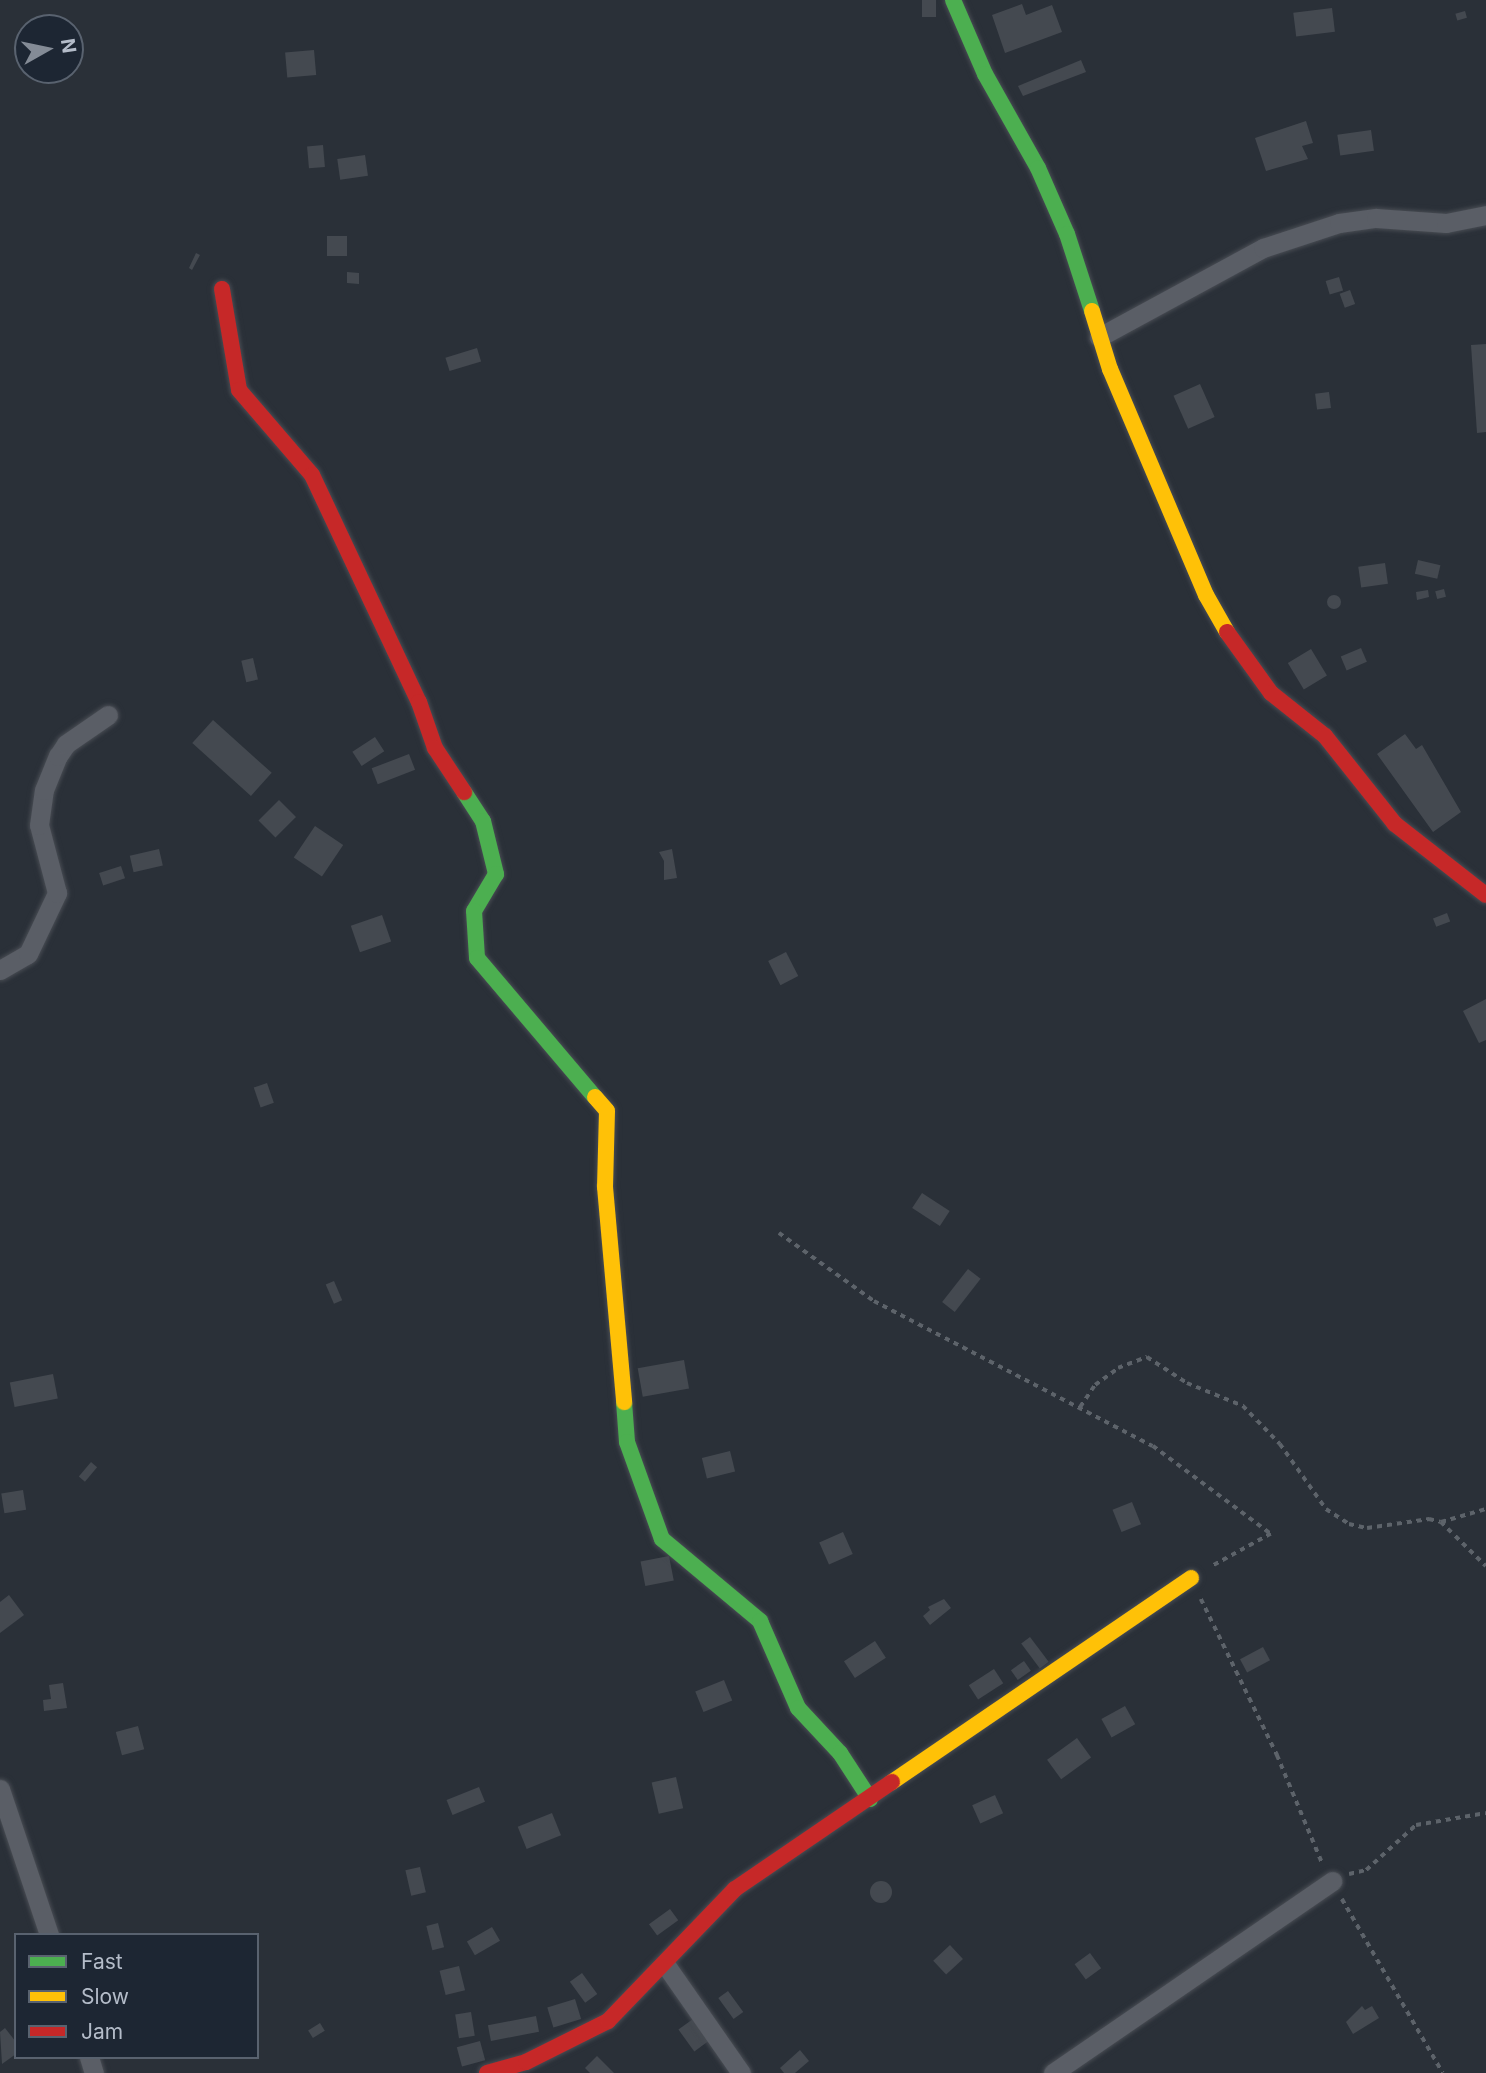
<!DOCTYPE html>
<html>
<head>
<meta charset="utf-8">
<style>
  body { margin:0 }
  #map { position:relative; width:1486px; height:2073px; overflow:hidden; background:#2a3038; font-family:Inter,sans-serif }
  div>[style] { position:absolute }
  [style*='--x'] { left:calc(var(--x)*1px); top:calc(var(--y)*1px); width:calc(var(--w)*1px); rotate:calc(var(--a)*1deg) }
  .building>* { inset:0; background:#444950; transform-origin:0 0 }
  .round { border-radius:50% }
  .path>* { height:3.5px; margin-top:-1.75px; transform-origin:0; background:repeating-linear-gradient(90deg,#5d636a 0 5px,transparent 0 10px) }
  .roads { filter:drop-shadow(0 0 2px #484c53) drop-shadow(0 0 2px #484c53) }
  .street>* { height:19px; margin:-9.5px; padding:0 9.5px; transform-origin:9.5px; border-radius:9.5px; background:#5a5e66 }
  .fast>* { height:16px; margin:-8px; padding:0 8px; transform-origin:8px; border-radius:8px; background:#4caf50 }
  .slow>* { height:16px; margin:-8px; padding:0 8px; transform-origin:8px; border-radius:8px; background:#ffc107 }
  .jam>* { height:16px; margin:-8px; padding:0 8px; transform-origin:8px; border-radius:8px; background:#c62828 }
  span { translate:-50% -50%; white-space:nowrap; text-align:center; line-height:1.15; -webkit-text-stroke:5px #1d2633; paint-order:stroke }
  .legend { position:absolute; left:14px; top:1933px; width:245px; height:126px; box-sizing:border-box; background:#1d2633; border:2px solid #59626f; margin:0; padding:9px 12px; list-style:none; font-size:21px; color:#b4bcc9 }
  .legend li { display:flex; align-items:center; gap:14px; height:35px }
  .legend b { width:35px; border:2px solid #59626f }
  .north { position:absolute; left:14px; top:14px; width:70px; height:70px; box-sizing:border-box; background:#1d2633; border:2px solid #59626f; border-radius:50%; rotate:81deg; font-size:19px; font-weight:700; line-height:28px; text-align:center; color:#b4bcc9 }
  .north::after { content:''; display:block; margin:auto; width:24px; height:32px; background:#848b96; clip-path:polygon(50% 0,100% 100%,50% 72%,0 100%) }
</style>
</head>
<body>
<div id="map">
  <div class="building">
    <i style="left:922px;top:0;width:14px;height:17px"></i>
    <i style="clip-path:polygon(1022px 4px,1026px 15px,1052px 5px,1062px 32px,1005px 53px,992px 15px)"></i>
    <i style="left:1332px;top:8px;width:24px;height:39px;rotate:83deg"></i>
    <i style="left:1465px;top:11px;width:7px;height:10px;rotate:74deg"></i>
    <i style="left:314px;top:50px;width:25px;height:29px;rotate:85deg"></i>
    <i style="clip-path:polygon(1081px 60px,1086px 72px,1023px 96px,1018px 86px)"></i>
    <i style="clip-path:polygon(1306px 121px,1313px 143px,1302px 146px,1308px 159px,1266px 171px,1255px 138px)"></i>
    <i style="left:1371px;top:130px;width:21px;height:34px;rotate:82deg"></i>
    <i style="left:323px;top:145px;width:22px;height:16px;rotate:85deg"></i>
    <i style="left:365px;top:155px;width:21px;height:28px;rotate:82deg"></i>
    <i style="left:327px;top:236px;width:20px;height:20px"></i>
    <i style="clip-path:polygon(196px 253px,200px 255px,192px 270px,189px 268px)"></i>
    <i style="clip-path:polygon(347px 272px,359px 273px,359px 284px,347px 283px)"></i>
    <i style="left:1339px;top:277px;width:14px;height:14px;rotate:73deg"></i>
    <i style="left:1350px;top:290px;width:15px;height:11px;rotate:70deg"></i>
    <i style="clip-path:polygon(1486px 344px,1486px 432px,1477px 433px,1471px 345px)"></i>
    <i style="left:477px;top:348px;width:14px;height:33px;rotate:73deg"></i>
    <i style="left:1200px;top:384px;width:36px;height:29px;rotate:66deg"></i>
    <i style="left:1329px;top:392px;width:16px;height:14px;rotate:83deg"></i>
    <i style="left:1418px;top:560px;width:23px;height:14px;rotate:13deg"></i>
    <i style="left:1385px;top:563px;width:21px;height:27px;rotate:82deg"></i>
    <i style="left:1444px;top:589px;width:8px;height:9px;rotate:76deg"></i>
    <i style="clip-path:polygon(1428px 590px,1429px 597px,1417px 600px,1416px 592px)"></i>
    <i class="round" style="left:1327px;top:595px;width:14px;height:14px"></i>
    <i style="left:1361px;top:648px;width:15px;height:22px;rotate:67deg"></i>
    <i style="left:1311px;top:649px;width:31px;height:27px;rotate:59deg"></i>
    <i style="left:253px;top:658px;width:22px;height:12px;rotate:77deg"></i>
    <i style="left:213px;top:720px;width:79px;height:31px;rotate:42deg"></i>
    <i style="clip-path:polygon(1405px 734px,1416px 749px,1422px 745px,1461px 812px,1433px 832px,1377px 754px)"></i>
    <i style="left:375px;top:737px;width:17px;height:27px;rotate:57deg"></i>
    <i style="left:409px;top:754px;width:17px;height:40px;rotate:69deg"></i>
    <i style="left:279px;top:800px;width:24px;height:29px;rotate:45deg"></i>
    <i style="left:315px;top:826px;width:34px;height:38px;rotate:34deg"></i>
    <i style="left:159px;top:849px;width:17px;height:30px;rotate:77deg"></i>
    <i style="clip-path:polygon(672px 849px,677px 878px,664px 880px,664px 861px,659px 852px)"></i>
    <i style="left:121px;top:866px;width:13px;height:23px;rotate:72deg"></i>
    <i style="left:1447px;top:913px;width:9px;height:15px;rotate:69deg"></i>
    <i style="left:382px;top:915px;width:28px;height:33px;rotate:71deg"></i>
    <i style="left:786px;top:952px;width:27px;height:20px;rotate:63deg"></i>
    <i style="clip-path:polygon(1486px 999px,1486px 1040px,1479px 1043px,1463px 1011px)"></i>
    <i style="left:267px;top:1083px;width:21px;height:14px;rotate:71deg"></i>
    <i style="left:922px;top:1193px;width:33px;height:18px;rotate:33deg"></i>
    <i style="left:968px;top:1269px;width:16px;height:42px;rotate:38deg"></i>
    <i style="left:334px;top:1281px;width:21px;height:9px;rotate:67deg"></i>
    <i style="left:684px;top:1360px;width:29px;height:47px;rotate:80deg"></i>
    <i style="left:53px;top:1374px;width:25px;height:44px;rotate:79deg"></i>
    <i style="left:730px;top:1451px;width:21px;height:29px;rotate:76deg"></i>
    <i style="left:91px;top:1462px;width:8px;height:19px;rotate:40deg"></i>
    <i style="left:23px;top:1490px;width:20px;height:22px;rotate:81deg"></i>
    <i style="left:1132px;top:1502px;width:24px;height:21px;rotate:68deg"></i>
    <i style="left:843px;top:1532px;width:24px;height:26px;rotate:66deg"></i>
    <i style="left:669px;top:1556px;width:25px;height:29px;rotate:79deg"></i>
    <i style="clip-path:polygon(9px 1595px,24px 1615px,0 1633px,0 1602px)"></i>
    <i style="clip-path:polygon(944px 1599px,951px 1608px,930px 1625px,923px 1616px,930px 1610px,928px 1607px)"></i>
    <i style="left:1030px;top:1637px;width:31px;height:11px;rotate:53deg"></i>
    <i style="left:875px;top:1641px;width:20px;height:37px;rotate:57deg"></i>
    <i style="left:1263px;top:1647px;width:15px;height:26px;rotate:62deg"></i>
    <i style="left:1024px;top:1661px;width:12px;height:16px;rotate:55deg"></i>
    <i style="left:994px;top:1669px;width:17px;height:30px;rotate:57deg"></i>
    <i style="left:724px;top:1680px;width:22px;height:31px;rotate:68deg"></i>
    <i style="clip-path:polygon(63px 1683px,67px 1708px,44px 1711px,43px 1700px,51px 1699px,49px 1685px)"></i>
    <i style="left:1125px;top:1706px;width:21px;height:27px;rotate:61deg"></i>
    <i style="left:138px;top:1726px;width:24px;height:23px;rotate:75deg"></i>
    <i style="left:1077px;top:1738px;width:24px;height:37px;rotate:54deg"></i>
    <i style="left:676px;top:1777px;width:32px;height:25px;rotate:77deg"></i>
    <i style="left:479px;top:1787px;width:16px;height:35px;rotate:68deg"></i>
    <i style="left:995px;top:1795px;width:20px;height:25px;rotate:66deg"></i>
    <i style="left:552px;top:1813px;width:24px;height:37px;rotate:68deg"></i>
    <i style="left:420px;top:1867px;width:26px;height:15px;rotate:77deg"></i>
    <i class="round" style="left:870px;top:1881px;width:22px;height:22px"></i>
    <i style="left:670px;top:1909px;width:14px;height:26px;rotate:54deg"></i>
    <i style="left:438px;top:1923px;width:25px;height:12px;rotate:76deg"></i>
    <i style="left:492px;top:1927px;width:16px;height:29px;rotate:60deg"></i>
    <i style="left:950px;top:1945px;width:19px;height:23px;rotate:47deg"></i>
    <i style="left:1090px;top:1953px;width:19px;height:19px;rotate:54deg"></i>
    <i style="left:459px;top:1966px;width:25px;height:20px;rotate:76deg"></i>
    <i style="left:582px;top:1973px;width:26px;height:15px;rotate:54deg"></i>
    <i style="left:728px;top:1991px;width:26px;height:12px;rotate:54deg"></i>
    <i style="left:575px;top:1999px;width:21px;height:29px;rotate:73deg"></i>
    <i style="clip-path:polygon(1362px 2006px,1365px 2010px,1372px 2006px,1379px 2018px,1353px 2034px,1346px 2022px)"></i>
    <i style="left:471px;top:2012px;width:24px;height:16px;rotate:81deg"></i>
    <i style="left:536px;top:2016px;width:16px;height:49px;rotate:79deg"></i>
    <i style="left:693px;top:2019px;width:27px;height:18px;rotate:54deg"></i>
    <i style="left:320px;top:2023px;width:9px;height:14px;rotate:58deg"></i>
    <i style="clip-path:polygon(5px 2028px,16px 2042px,16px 2054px,2px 2064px,0 2032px)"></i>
    <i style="left:480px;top:2041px;width:20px;height:24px;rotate:75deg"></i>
    <i style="clip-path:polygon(800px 2050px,809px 2061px,795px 2073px,784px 2073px,780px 2068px)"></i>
    <i style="clip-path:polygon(597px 2056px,614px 2073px,590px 2073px,585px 2068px)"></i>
  </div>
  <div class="path">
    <i style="--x:779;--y:1233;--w:117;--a:35.6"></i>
    <i style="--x:874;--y:1301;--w:314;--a:27.5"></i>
    <i style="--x:1153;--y:1446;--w:147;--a:36.7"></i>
    <i style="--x:1271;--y:1534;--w:68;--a:151.2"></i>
    <i style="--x:1080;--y:1407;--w:27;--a:-56"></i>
    <i style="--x:1095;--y:1385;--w:29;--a:-36"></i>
    <i style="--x:1118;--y:1368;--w:31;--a:-21"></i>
    <i style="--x:1147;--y:1357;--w:48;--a:33"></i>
    <i style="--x:1187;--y:1383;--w:61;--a:22.3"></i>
    <i style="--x:1243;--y:1406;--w:53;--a:45.8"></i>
    <i style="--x:1280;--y:1444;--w:80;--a:54.7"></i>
    <i style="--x:1326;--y:1509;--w:27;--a:33"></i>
    <i style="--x:1349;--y:1524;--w:18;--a:13"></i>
    <i style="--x:1367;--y:1528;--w:63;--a:-8.3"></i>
    <i style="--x:1429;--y:1519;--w:12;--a:14"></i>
    <i style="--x:1441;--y:1522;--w:63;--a:44.4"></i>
    <i style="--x:1441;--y:1522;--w:47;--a:-16.1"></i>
    <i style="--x:1201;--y:1599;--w:174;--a:64"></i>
    <i style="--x:1277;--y:1755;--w:119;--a:67.3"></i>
    <i style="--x:1349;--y:1874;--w:17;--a:-13"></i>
    <i style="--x:1366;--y:1870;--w:67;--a:-42"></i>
    <i style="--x:1416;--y:1825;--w:71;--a:-9.7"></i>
    <i style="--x:1342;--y:1899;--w:201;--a:59.9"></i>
  </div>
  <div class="roads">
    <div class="street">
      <i style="--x:1099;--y:337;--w:187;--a:-28.5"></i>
      <i style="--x:1263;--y:248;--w:80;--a:-18.2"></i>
      <i style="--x:1339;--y:223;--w:37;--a:-8"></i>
      <i style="--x:1376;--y:218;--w:70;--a:4.1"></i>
      <i style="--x:1446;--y:223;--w:41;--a:-11.3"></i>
      <i style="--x:0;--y:970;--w:32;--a:-30"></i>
      <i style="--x:28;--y:954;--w:68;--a:-64.6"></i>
      <i style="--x:57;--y:893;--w:70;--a:-104.8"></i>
      <i style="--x:39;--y:825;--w:35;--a:-82"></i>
      <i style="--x:44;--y:790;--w:37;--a:-68"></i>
      <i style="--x:58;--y:756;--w:14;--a:-56"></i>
      <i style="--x:66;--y:744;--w:51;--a:-34.6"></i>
      <i style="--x:0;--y:1789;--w:154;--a:71.4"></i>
      <i style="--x:665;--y:1964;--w:133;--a:55.1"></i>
      <i style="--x:89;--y:2057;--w:17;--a:73"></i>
      <i style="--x:1053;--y:2073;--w:339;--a:-34.5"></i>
    </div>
    <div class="fast">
      <i style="--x:953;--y:0;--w:81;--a:66.6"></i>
      <i style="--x:985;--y:74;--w:108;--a:60.6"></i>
      <i style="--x:1038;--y:168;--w:72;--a:66.3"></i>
      <i style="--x:1067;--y:234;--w:81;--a:72"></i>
      <i style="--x:464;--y:792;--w:35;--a:57"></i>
      <i style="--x:483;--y:821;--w:55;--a:76.2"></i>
      <i style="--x:496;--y:874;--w:43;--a:120.7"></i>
      <i style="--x:474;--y:911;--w:47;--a:86.3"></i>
      <i style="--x:477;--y:958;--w:182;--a:49.7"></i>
      <i style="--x:624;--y:1402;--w:40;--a:85.7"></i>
      <i style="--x:627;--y:1442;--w:103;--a:70.2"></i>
      <i style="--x:662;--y:1539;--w:128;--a:39.9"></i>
      <i style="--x:760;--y:1621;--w:95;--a:66.4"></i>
      <i style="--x:798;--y:1708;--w:62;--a:47"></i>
      <i style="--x:840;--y:1753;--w:55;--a:56.9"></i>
    </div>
    <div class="slow">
      <i style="--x:1092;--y:311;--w:61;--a:72.8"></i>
      <i style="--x:1110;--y:369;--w:246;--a:67"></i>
      <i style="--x:1206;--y:595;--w:43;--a:60.4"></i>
      <i style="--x:595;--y:1097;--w:18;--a:49"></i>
      <i style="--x:607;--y:1111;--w:76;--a:91.5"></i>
      <i style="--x:605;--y:1187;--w:216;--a:84.9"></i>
      <i style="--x:892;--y:1782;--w:362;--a:-34.3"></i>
    </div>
    <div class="jam">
      <i style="--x:222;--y:289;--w:102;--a:80.4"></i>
      <i style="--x:239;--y:390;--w:112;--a:49.3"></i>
      <i style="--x:312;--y:475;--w:251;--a:64.8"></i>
      <i style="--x:419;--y:702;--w:49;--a:70.8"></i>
      <i style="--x:435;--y:748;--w:53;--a:56.6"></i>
      <i style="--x:1227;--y:632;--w:75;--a:54.2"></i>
      <i style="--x:1271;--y:693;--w:69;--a:38.5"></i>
      <i style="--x:1325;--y:736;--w:112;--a:51.5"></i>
      <i style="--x:1395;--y:824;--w:115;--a:38"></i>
      <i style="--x:487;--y:2073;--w:41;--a:-15.8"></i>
      <i style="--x:526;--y:2062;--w:92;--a:-26.6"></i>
      <i style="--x:608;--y:2021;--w:183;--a:-46.1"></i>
      <i style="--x:735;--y:1889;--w:190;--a:-34.3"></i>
    </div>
  </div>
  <ul class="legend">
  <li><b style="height:9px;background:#4caf50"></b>Fast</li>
  <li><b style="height:9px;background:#ffc107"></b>Slow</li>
  <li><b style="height:9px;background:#c62828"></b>Jam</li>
  </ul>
  <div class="north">N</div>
</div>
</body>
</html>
